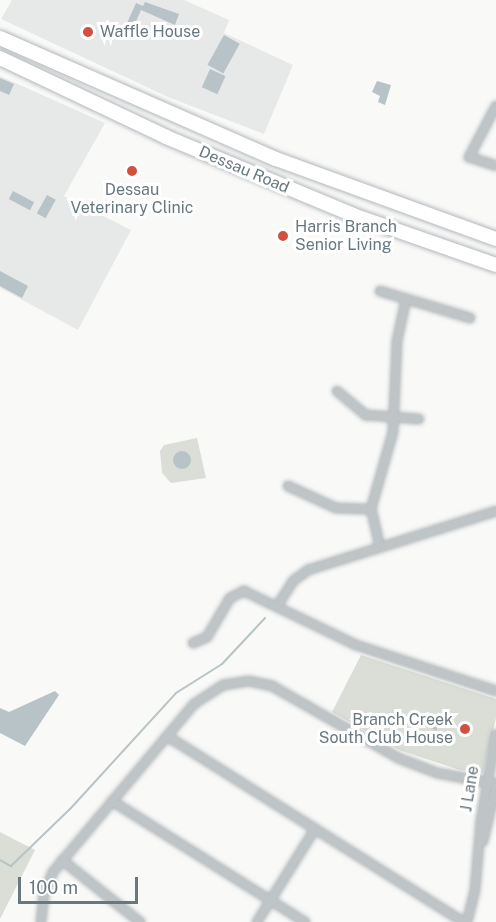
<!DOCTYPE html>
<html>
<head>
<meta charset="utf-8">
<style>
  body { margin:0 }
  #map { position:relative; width:496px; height:922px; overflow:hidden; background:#f9f9f8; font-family:"Public Sans",sans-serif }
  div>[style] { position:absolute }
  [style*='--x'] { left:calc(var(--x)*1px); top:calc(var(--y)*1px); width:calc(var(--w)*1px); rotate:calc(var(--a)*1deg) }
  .built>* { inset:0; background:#e7e9e8 }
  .green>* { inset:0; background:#daded7 }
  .water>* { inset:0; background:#b7c3c6; transform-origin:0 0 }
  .round { border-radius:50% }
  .stream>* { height:2px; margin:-1px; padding:0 1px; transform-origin:1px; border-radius:1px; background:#b7c3c6 }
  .roads { filter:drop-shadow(0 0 2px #b3b9bb) drop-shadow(0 0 2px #b3b9bb) }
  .street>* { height:8px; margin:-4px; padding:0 4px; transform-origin:4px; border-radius:4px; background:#bfc4c7 }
  .primary>* { height:14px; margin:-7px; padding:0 7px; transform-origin:7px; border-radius:7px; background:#fff }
  .dots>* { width:16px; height:16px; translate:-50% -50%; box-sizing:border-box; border:3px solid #fff; border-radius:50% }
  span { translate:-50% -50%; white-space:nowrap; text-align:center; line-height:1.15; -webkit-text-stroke:6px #fff; paint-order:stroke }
  .poi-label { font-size:16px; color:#67787f }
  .left { translate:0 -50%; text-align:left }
  .right { translate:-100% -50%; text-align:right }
  .street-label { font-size:16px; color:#67787f }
  .scale { position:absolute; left:18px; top:877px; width:120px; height:27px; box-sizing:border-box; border:3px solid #67787f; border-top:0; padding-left:8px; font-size:18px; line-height:21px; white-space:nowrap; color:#67787f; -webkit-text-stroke:4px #fff; paint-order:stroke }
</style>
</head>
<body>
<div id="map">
  <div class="built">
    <i style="clip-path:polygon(12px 0,184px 0,229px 20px,224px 33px,293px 65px,264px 134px,168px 97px,1px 19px)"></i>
    <i style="clip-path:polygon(0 76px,105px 123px,64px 196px,131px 230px,78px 330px,0 288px)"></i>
  </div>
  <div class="green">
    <i style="clip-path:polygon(197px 438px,206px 478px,171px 483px,162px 473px,160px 451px,164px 445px)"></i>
    <i style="clip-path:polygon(361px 655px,496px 699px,496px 718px,483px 773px,460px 770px,399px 750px,332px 712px)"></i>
    <i style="clip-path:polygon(0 832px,35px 850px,0 919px)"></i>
  </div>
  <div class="water">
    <i style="clip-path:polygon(145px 2px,179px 14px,175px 25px,141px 10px,130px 35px,123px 32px,136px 3px,143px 6px)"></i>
    <i style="left:224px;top:35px;width:18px;height:34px;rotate:29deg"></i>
    <i style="left:210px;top:69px;width:17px;height:20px;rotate:24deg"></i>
    <i style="clip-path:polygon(0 78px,14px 84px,9px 95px,0 91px)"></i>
    <i style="clip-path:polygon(377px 81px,391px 85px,385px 105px,378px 102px,380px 96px,372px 92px)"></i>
    <i style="left:13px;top:191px;width:24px;height:9px;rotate:28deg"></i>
    <i style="left:47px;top:195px;width:10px;height:21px;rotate:29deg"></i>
    <i style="clip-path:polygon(0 271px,28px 286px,22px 298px,0 286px)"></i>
    <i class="round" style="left:173px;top:451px;width:18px;height:18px"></i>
    <i style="clip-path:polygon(55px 691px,59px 695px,25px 746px,0 733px,0 708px,9px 712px)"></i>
    <i style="clip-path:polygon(424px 717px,436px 719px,437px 731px,427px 726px,418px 728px,416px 723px)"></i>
  </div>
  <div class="stream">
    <i style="--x:0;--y:860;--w:13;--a:29"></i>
    <i style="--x:11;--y:866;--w:83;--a:-44"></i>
    <i style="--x:71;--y:808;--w:156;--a:-47.6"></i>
    <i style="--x:176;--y:693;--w:54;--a:-32.2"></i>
    <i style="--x:222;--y:664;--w:63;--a:-46.9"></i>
  </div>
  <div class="roads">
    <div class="street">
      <i style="--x:496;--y:106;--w:58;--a:117.9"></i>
      <i style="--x:469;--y:157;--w:28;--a:18"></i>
      <i style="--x:380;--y:291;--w:94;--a:16.7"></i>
      <i style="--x:337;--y:391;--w:38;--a:40"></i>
      <i style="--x:366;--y:415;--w:53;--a:4.3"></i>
      <i style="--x:288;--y:486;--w:53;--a:24.6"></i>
      <i style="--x:336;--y:508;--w:35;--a:2"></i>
      <i style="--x:380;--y:547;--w:39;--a:-103"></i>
      <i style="--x:371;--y:509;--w:80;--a:-74.1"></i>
      <i style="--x:393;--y:432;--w:91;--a:-87.5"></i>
      <i style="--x:397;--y:341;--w:43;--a:-77.9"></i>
      <i style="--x:277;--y:606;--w:30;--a:-57"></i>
      <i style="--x:293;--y:581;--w:19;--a:-36"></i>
      <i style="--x:308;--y:570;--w:197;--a:-17.4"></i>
      <i style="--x:193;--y:643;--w:15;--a:-23"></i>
      <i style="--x:207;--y:637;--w:45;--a:-59.5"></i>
      <i style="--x:230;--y:598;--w:16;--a:-27"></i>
      <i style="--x:244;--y:591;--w:124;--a:25.7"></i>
      <i style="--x:356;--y:645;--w:147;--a:18.2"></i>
      <i style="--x:167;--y:736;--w:350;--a:32.1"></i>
      <i style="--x:112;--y:801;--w:228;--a:32.1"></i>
      <i style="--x:483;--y:841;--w:57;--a:-76.7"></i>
      <i style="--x:62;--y:860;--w:100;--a:38.5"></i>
      <i style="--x:41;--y:922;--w:28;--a:-84"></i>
      <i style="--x:44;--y:894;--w:24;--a:-68"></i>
      <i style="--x:53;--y:872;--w:219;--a:-50"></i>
      <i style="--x:194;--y:704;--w:35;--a:-33"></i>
      <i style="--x:223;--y:685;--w:26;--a:-9"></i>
      <i style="--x:249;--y:681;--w:24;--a:12"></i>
      <i style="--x:272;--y:686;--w:145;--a:29.7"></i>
      <i style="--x:398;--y:758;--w:42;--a:21"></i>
      <i style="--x:437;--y:773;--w:60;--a:10.6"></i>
      <i style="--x:257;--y:922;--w:110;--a:-58.1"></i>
      <i style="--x:467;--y:922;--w:33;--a:-76"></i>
      <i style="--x:475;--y:890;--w:70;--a:-85.1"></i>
      <i style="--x:481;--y:820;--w:87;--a:-80.1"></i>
    </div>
    <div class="primary">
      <i style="--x:0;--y:38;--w:301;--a:23.7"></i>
      <i style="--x:276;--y:159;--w:234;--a:20"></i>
      <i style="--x:0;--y:58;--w:184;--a:25.4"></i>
      <i style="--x:166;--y:137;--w:203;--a:22.6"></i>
      <i style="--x:353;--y:215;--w:151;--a:19.3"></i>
    </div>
  </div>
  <div class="dots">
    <i style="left:88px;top:32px;background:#d15040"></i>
    <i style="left:132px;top:171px;background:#d15040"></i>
    <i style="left:283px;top:236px;background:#d15040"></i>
    <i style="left:465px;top:729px;background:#d15040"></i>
  </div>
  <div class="poi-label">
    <span class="left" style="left:100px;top:32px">Waffle House</span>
    <span style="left:132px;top:199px">Dessau<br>Veterinary Clinic</span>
    <span class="left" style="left:295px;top:236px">Harris Branch<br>Senior Living</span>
    <span class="right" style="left:453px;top:729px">Branch Creek<br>South Club House</span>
  </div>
  <div class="street-label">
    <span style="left:244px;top:170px;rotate:23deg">Dessau Road</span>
    <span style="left:470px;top:789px;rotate:-81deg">J Lane</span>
  </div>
  <div class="scale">100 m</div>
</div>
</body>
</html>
